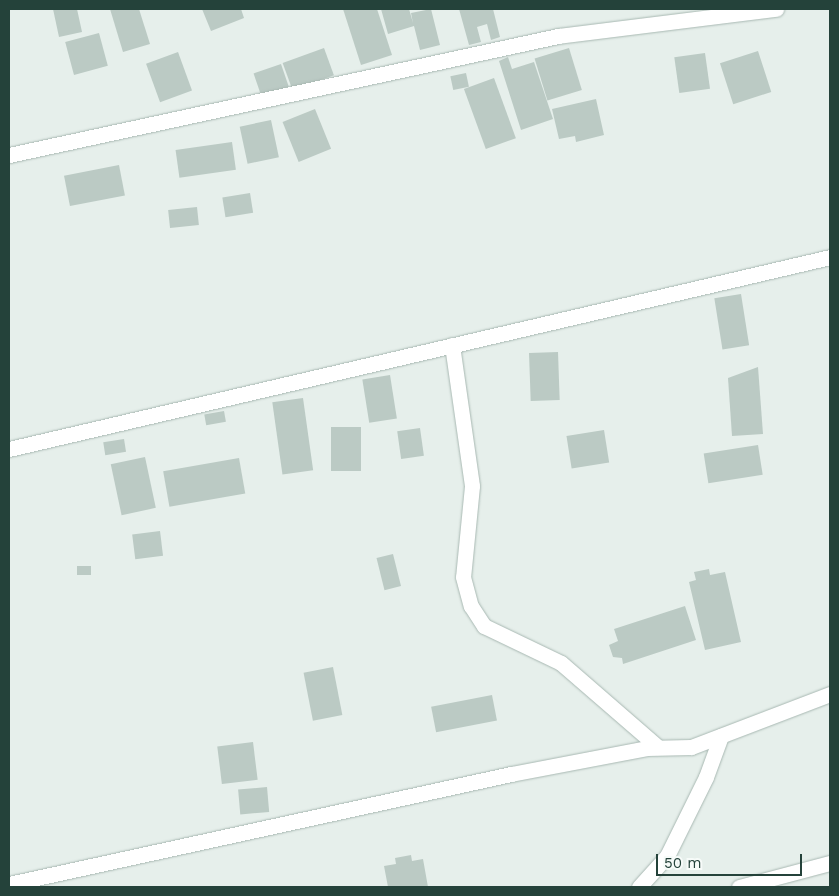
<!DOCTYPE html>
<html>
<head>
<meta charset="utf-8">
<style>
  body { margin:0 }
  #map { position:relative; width:839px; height:896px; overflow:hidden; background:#e6efeb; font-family:"Work Sans",sans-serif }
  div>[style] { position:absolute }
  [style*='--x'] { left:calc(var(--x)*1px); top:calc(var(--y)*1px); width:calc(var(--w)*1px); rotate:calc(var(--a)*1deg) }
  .building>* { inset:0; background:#bbcac4; transform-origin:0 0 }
  .roads { filter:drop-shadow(0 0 1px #a8b8b2) drop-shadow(0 0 1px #a8b8b2) }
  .street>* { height:15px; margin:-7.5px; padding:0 7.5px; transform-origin:7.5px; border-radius:7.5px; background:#fff }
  span { translate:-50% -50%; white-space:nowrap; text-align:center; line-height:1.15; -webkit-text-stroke:4px #f7fbf9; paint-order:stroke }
  .frame { position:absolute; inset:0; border:10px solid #24423a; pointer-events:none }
  .scale { position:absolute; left:656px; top:854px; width:146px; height:22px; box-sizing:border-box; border:2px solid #24423a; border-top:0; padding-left:6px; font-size:15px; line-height:18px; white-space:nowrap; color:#24423a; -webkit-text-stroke:4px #f7fbf9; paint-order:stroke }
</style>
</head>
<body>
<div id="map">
  <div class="building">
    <i style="clip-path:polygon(53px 9px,77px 9px,82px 32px,59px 37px)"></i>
    <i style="clip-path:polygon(110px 9px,139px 9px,150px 44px,123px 52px)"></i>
    <i style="clip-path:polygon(202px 9px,241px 9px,244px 18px,211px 31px)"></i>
    <i style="clip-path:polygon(343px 9px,377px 9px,392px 55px,361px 65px)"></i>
    <i style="clip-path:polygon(381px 9px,409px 9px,413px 23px,411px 13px,431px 9px,440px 45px,420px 50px,414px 26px,388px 34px)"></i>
    <i style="clip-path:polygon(459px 9px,493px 9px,500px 37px,491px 40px,487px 24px,477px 27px,481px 42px,469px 45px)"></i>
    <i style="left:99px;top:33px;width:34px;height:35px;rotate:75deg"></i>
    <i style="left:324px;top:48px;width:29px;height:44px;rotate:70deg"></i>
    <i style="left:569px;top:48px;width:44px;height:36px;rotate:73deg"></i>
    <i style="left:758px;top:51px;width:43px;height:40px;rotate:72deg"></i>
    <i style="left:178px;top:52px;width:41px;height:34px;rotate:70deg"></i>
    <i style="left:705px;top:53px;width:36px;height:31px;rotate:82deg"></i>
    <i style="clip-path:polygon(508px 57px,512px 69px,534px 62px,553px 119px,521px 130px,499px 61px)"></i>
    <i style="left:281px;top:64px;width:24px;height:29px;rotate:71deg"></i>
    <i style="left:466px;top:73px;width:14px;height:16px;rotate:78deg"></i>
    <i style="left:494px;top:78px;width:64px;height:32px;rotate:70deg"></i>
    <i style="clip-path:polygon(596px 99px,604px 135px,576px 142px,575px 136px,559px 139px,552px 109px)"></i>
    <i style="left:315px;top:109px;width:43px;height:35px;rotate:68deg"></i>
    <i style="left:271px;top:120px;width:38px;height:32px;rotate:78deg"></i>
    <i style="left:232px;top:142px;width:28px;height:57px;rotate:82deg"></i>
    <i style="left:119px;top:165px;width:31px;height:56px;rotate:79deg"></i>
    <i style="left:250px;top:193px;width:20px;height:28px;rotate:81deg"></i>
    <i style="left:197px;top:207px;width:18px;height:29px;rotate:84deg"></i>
    <i style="left:741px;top:294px;width:52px;height:27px;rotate:81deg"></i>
    <i style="left:558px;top:352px;width:48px;height:29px;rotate:88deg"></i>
    <i style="clip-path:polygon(758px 367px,763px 434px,732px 436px,728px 378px)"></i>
    <i style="left:390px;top:375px;width:44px;height:28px;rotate:81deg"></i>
    <i style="left:303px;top:398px;width:73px;height:31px;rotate:82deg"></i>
    <i style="left:224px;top:411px;width:11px;height:20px;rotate:80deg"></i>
    <i style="left:331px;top:427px;width:30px;height:44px"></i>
    <i style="left:420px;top:428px;width:28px;height:23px;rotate:82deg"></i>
    <i style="left:604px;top:430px;width:33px;height:38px;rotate:81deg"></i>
    <i style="left:124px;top:439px;width:13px;height:21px;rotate:81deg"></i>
    <i style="left:758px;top:445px;width:30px;height:55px;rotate:81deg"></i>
    <i style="left:145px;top:457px;width:52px;height:35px;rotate:78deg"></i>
    <i style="left:239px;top:458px;width:36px;height:77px;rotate:80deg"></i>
    <i style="left:160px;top:531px;width:25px;height:28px;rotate:83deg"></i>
    <i style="left:393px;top:554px;width:33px;height:17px;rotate:76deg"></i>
    <i style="left:91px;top:566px;width:9px;height:14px;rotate:90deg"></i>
    <i style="clip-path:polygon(709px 569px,710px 575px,725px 572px,741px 642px,705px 650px,689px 582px,696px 580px,694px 572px)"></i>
    <i style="clip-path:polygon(685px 606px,696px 640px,623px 664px,622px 658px,613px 657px,609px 645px,618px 641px,614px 629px)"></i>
    <i style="left:333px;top:667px;width:49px;height:30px;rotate:79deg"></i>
    <i style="left:492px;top:695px;width:26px;height:62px;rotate:79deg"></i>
    <i style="left:253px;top:742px;width:38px;height:36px;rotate:83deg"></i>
    <i style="left:267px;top:787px;width:25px;height:29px;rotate:85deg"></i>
    <i style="clip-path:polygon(411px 855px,412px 861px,423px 859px,428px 887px,388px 887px,384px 866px,396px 864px,395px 858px)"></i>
  </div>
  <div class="roads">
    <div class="street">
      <i style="--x:9;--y:155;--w:562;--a:-12.23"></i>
      <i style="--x:558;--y:36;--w:220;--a:-7.1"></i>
      <i style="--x:452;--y:345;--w:142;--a:81.9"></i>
      <i style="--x:472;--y:486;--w:91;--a:95.6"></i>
      <i style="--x:463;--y:577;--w:30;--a:75"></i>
      <i style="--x:471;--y:606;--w:24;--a:57"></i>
      <i style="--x:484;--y:626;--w:85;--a:25.7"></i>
      <i style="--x:561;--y:663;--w:128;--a:40.9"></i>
      <i style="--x:9;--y:449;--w:843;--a:-13.16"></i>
      <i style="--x:9;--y:884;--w:514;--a:-12.36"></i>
      <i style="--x:511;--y:774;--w:138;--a:-10.8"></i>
      <i style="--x:647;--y:748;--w:44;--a:-1.3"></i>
      <i style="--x:691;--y:747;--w:149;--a:-20.9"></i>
      <i style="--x:639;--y:887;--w:42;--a:-47.9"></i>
      <i style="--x:667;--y:856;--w:88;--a:-63.7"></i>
      <i style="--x:706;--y:777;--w:44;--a:-69.9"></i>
      <i style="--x:739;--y:887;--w:94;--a:-14.8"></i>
    </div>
  </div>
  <div class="frame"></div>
  <div class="scale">50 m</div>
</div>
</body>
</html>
